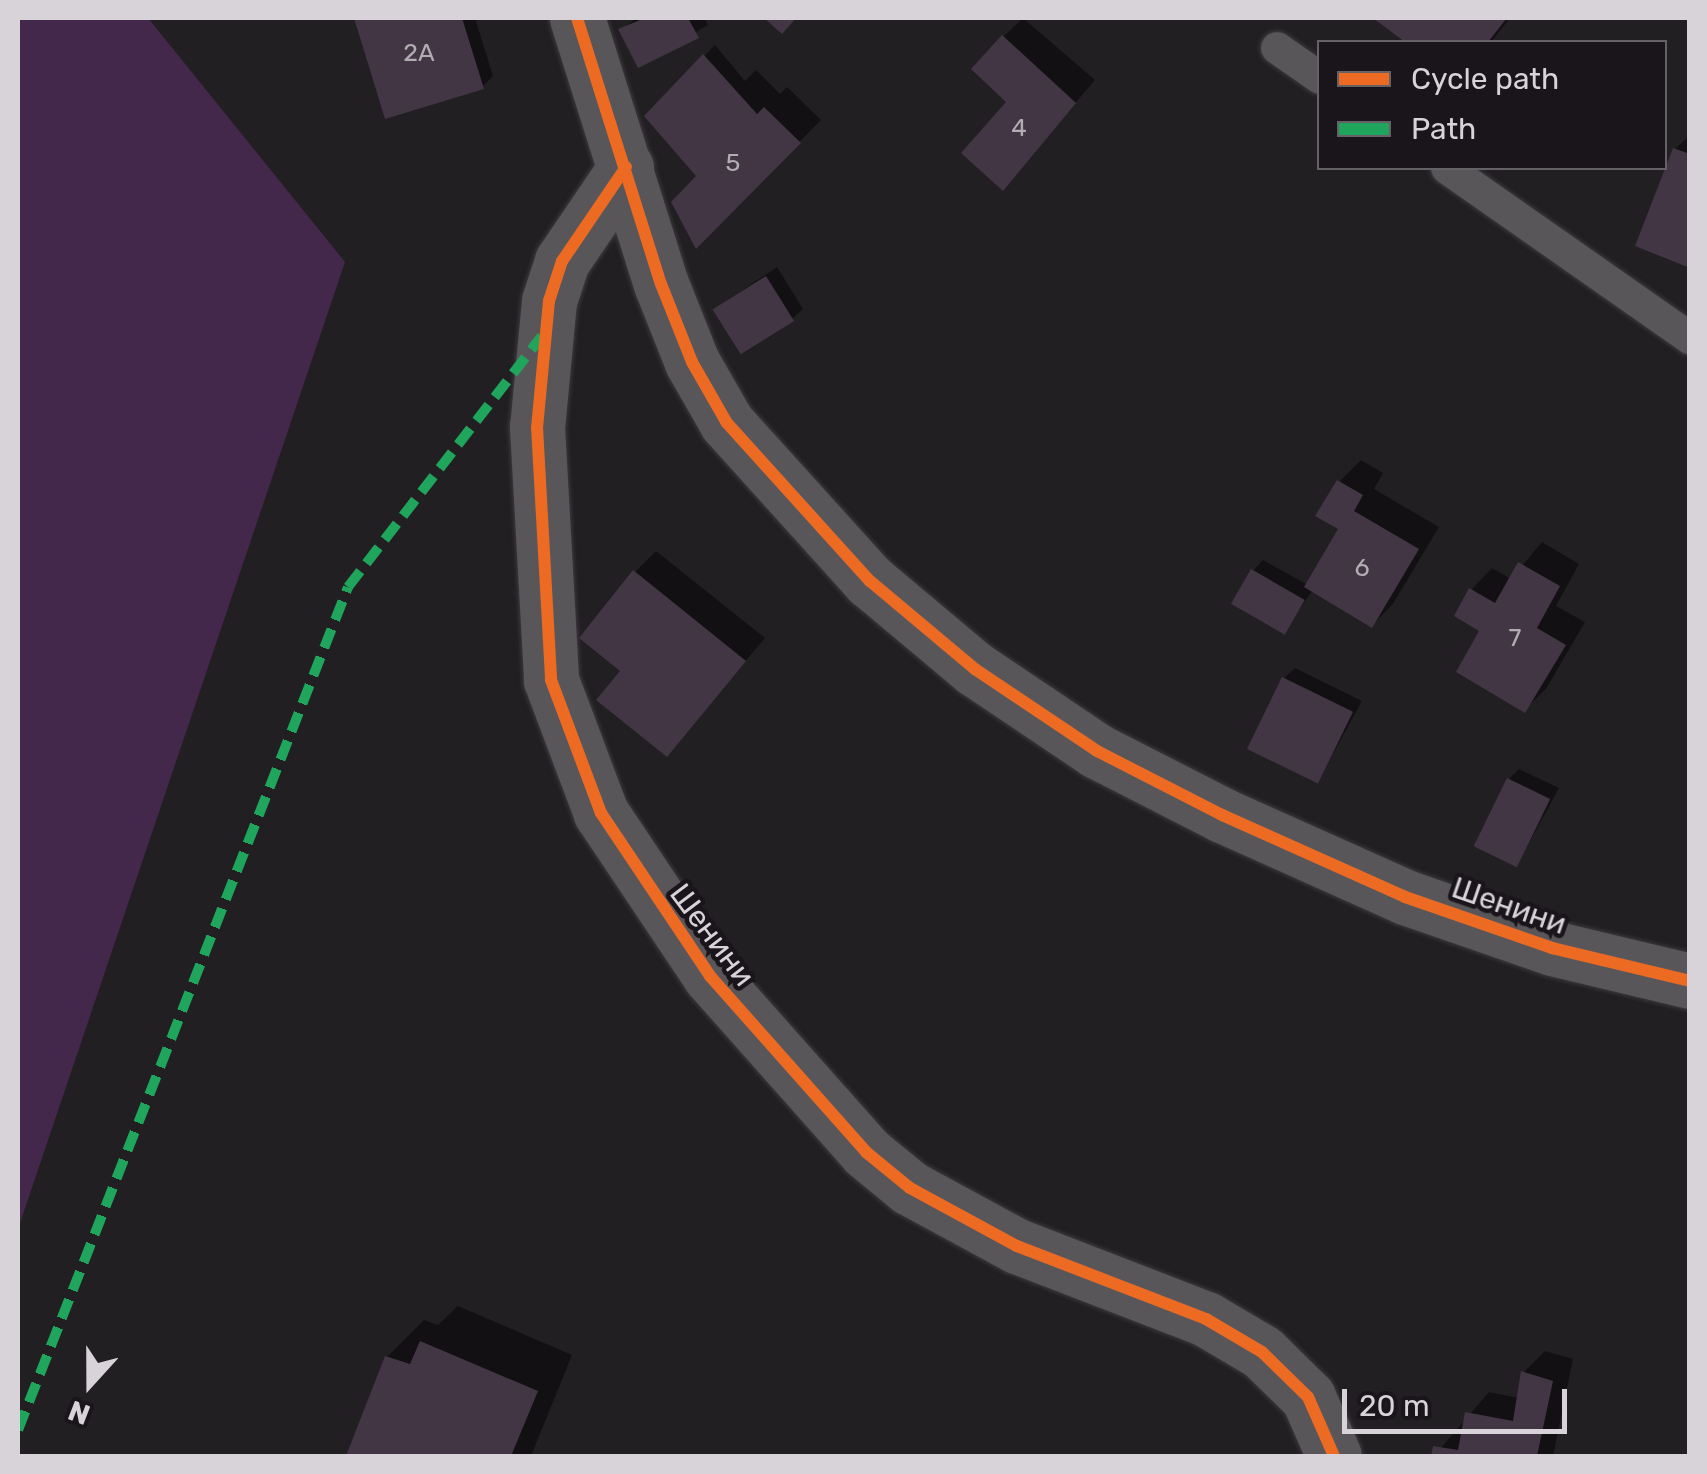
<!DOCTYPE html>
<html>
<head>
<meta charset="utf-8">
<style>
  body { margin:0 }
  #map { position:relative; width:1707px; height:1474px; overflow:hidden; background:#221f23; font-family:Rubik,sans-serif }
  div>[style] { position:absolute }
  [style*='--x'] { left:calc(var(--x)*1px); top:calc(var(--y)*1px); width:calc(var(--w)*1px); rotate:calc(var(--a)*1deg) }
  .green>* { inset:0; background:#43284b }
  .shadow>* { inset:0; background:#0007 }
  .building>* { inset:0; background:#423645; transform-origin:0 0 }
  .roads { filter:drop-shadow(0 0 2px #3c393d) drop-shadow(0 0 2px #3c393d) }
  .service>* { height:32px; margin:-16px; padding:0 16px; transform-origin:16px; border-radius:16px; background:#59565a }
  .minor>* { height:55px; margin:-27.5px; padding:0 27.5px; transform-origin:27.5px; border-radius:27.5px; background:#59565a }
  .tertiary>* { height:55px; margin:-27.5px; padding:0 27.5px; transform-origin:27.5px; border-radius:27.5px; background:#59565a }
  .quiet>* { height:10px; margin-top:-5px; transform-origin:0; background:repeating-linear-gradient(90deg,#20a55d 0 20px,transparent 0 30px) }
  .cycleway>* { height:12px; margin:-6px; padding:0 6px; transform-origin:6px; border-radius:6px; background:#ed6a23 }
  span { translate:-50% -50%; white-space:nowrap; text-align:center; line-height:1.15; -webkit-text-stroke:9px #19151a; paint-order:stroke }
  .number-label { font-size:25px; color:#b2acb3 }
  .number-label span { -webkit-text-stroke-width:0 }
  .street-label { font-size:30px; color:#d7d3d8 }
  .frame { position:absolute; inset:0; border:20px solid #d7d3d8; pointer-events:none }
  .legend { position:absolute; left:1317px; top:40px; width:350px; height:130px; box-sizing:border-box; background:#19151a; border:2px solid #656166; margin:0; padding:12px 18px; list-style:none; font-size:30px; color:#d7d3d8 }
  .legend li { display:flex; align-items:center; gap:20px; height:50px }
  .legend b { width:50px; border:2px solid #656166 }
  .north { position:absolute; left:40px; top:1334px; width:100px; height:100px; -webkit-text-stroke:8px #19151a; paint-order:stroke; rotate:201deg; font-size:28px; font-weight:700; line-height:40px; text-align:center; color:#d7d3d8 }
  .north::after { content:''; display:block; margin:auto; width:35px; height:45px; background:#d7d3d8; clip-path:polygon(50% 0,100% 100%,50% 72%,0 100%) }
  .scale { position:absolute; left:1342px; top:1389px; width:225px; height:45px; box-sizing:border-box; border:5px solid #d7d3d8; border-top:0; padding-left:12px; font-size:30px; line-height:35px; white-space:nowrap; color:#d7d3d8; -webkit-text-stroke:8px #19151a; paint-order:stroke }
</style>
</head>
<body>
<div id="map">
  <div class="green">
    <i style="clip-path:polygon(18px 18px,148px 18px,345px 262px,18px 1229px)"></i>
  </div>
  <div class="shadow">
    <i style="clip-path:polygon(356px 18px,475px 18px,493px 76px,482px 87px,387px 116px)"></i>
    <i style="clip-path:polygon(636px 18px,704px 18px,708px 25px,639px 65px,621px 30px)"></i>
    <i style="clip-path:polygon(1023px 18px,1095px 80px,1003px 187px,1009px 101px,1003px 37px)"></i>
    <i style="clip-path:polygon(1377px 18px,1510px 18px,1491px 42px,1409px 42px)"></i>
    <i style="clip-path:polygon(715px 45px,745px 81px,756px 70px,780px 94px,787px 87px,821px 120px,697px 245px,700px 176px,647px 116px)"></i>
    <i style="clip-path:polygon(1690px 135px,1690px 266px,1675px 149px)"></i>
    <i style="clip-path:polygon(777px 267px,803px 309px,792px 319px,715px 309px)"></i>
    <i style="clip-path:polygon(1361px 460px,1383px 473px,1374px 489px,1439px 527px,1393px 604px,1372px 625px,1313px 590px,1283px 632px,1253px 571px,1263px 560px,1308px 585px,1342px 528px,1339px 482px)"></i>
    <i style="clip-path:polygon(1542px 542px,1579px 564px,1556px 606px,1585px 622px,1546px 689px,1524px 710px,1482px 630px,1471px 590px,1492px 568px,1511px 579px)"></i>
    <i style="clip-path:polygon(656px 551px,765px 638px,667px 753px,635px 572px)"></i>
    <i style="clip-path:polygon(1295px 668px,1362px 701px,1319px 779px,1284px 678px)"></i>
    <i style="clip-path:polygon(1519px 769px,1559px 788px,1517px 865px,1509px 779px)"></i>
    <i style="clip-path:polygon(458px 1306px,572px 1355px,531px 1456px,349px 1456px,387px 1357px,424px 1320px,438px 1325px)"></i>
    <i style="clip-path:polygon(1545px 1351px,1573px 1359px,1553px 1456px,1434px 1456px,1489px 1392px,1519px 1398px,1524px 1372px)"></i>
  </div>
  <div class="building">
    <i style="clip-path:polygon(354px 18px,462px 18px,484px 89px,385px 119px)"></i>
    <i style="clip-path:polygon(645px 18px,688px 18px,699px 38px,638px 68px,618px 29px)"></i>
    <i style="clip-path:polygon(764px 18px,796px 18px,782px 34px)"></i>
    <i style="clip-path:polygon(1373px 18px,1507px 18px,1488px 42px,1405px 42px)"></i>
    <i style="clip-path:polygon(1002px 35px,1076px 103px,1003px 191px,961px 153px,1006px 102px,971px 69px)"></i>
    <i style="clip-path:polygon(703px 54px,757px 114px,764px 107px,801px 143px,696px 249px,671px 202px,696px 176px,644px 116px)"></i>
    <i style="clip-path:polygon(1673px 148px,1690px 154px,1690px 268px,1635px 246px)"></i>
    <i style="left:766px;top:276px;width:53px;height:63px;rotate:58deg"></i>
    <i style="clip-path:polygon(1337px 480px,1363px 495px,1354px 511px,1419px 549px,1372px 628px,1304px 587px,1338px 529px,1315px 516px)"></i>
    <i style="clip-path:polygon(1518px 562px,1560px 586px,1537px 628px,1566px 645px,1525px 713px,1456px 672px,1479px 631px,1454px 616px,1469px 588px,1495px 603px)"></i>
    <i style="left:1251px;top:569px;width:62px;height:40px;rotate:30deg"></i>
    <i style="clip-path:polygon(633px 570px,746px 661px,667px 757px,596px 700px,620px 671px,579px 638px)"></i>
    <i style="left:1282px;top:677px;width:79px;height:80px;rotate:26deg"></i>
    <i style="left:1507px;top:778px;width:48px;height:76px;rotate:26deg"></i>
    <i style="clip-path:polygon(420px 1341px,538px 1391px,511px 1456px,346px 1456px,385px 1356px,410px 1364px)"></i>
    <i style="clip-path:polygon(1521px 1371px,1553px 1381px,1537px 1456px,1431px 1456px,1433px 1446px,1458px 1450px,1465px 1412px,1513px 1421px)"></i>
  </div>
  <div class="roads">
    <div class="service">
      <i style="--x:1277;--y:48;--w:52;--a:34.9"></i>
      <i style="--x:1447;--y:168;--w:297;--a:35"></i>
    </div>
    <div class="minor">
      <i style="--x:626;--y:167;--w:114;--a:124.2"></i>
      <i style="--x:562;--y:261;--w:42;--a:108"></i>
      <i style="--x:549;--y:301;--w:127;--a:95.4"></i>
      <i style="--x:537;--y:427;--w:253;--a:86.8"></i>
      <i style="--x:551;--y:680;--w:142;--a:69.4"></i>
      <i style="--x:601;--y:813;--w:196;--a:56.2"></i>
      <i style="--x:710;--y:976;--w:235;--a:48.4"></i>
      <i style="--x:866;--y:1152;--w:57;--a:39.3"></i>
      <i style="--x:910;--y:1188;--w:122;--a:28.5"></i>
      <i style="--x:1017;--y:1246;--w:203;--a:21.1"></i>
      <i style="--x:1206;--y:1319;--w:65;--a:30.5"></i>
      <i style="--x:1262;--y:1352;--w:64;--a:44.4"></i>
      <i style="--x:1308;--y:1397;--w:64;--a:66.2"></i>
    </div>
    <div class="tertiary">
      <i style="--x:577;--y:18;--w:279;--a:72.5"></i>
      <i style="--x:661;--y:284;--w:84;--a:68.3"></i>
      <i style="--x:692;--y:362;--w:70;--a:60.2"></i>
      <i style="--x:727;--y:423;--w:213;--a:47.9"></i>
      <i style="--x:870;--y:581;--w:137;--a:40"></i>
      <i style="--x:975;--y:669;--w:147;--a:33.9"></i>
      <i style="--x:1097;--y:751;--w:140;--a:27.1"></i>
      <i style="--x:1222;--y:815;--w:201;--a:24.1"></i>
      <i style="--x:1405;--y:897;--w:156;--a:19.1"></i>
      <i style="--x:1552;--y:948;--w:142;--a:13.4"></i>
    </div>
  </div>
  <div class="quiet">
    <i style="--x:18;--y:1430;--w:905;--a:-68.62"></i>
    <i style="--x:348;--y:587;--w:317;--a:-52.3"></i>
  </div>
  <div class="cycleway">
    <i style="--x:577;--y:18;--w:279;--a:72.5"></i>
    <i style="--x:661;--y:284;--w:84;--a:68.3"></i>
    <i style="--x:692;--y:362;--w:70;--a:60.2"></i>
    <i style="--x:727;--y:423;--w:213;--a:47.9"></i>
    <i style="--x:870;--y:581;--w:137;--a:40"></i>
    <i style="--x:975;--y:669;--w:147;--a:33.9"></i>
    <i style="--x:1097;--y:751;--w:140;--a:27.1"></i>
    <i style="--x:1222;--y:815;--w:201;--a:24.1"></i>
    <i style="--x:1405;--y:897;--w:156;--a:19.1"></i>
    <i style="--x:1552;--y:948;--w:142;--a:13.4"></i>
    <i style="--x:626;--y:167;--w:114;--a:124.2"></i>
    <i style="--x:562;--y:261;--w:42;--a:108"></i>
    <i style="--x:549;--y:301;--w:127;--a:95.4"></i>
    <i style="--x:537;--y:427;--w:253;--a:86.8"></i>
    <i style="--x:551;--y:680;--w:142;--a:69.4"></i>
    <i style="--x:601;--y:813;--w:196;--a:56.2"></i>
    <i style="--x:710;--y:976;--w:235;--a:48.4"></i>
    <i style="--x:866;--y:1152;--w:57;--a:39.3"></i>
    <i style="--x:910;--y:1188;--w:122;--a:28.5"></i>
    <i style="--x:1017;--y:1246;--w:203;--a:21.1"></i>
    <i style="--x:1206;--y:1319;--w:65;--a:30.5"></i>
    <i style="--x:1262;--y:1352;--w:64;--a:44.4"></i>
    <i style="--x:1308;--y:1397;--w:64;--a:66.2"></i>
  </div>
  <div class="number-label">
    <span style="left:419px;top:53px">2А</span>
    <span style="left:1019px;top:128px">4</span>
    <span style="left:733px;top:163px">5</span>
    <span style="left:1362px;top:568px">6</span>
    <span style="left:1515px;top:638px">7</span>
  </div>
  <div class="street-label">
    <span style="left:1509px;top:906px;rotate:19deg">Шенини</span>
    <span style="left:712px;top:935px;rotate:53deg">Шенини</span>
  </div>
  <div class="frame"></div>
  <ul class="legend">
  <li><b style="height:12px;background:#ed6a23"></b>Cycle path</li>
  <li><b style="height:12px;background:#20a55d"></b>Path</li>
  </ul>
  <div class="north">N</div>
  <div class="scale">20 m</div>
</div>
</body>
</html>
